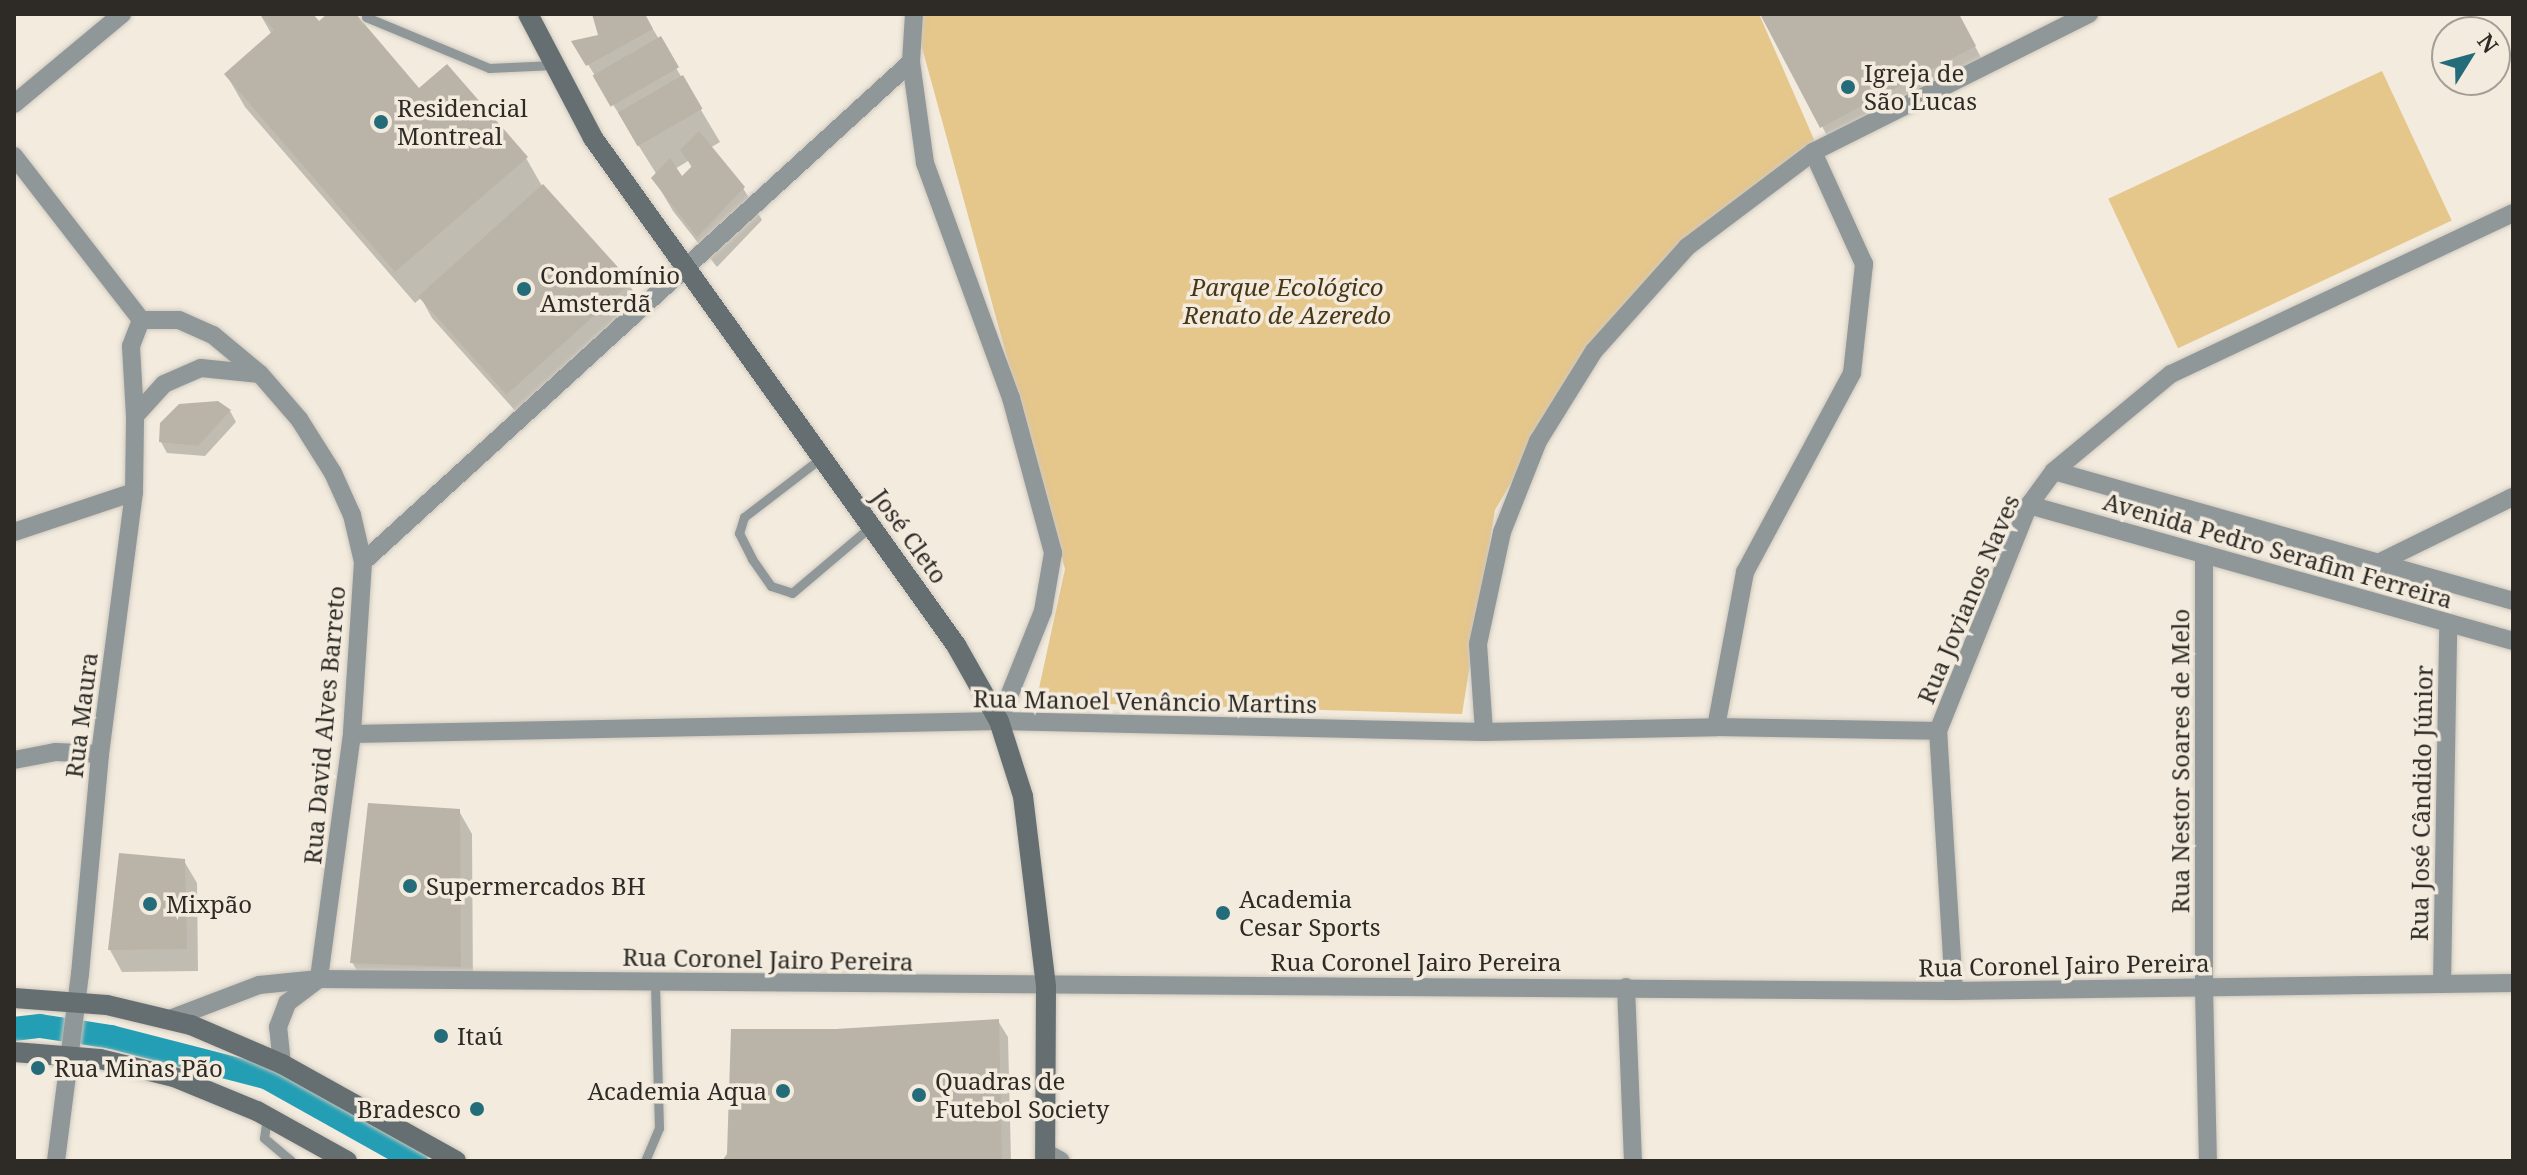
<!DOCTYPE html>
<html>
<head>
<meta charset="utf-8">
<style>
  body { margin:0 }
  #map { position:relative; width:2527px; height:1175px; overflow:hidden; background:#f2ebde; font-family:"Noto Serif",serif }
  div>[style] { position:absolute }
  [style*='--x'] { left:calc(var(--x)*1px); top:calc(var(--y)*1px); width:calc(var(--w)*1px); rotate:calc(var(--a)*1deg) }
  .green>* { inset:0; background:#e5c68b; transform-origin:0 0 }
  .shadow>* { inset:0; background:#0003 }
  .canal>* { height:24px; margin:-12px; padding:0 12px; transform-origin:12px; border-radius:12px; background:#239eb4 }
  .building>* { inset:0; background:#bab3a7; transform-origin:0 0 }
  .roads { filter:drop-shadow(0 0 2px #cfc8bd) drop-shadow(0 0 2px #cfc8bd) }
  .lane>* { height:9px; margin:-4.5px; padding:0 4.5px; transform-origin:4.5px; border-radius:4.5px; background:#909799 }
  .street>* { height:18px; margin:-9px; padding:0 9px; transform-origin:9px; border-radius:9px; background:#909799 }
  .secondary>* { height:20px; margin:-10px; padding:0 10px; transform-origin:10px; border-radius:10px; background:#656f71 }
  .dots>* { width:22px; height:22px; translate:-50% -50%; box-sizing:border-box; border:4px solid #f2ebde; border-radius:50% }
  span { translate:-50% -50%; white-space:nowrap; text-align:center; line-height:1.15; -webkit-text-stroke:7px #f2ebde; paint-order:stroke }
  .poi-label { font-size:24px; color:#2e2b27 }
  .left { translate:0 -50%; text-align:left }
  .right { translate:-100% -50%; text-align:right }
  .park-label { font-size:24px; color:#483716; font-style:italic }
  .street-label { font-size:24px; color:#2e2b27 }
  .frame { position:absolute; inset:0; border:16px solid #2e2b27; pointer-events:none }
  .north { position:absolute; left:2431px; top:16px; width:80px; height:80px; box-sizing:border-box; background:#f2ebde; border:2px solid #a49e95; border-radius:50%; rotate:53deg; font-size:22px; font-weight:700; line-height:32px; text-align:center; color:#2e2b27 }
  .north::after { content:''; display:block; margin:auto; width:28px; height:36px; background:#256c7a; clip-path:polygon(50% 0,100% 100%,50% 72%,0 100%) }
</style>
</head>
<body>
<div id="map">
  <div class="green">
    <i style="clip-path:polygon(923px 14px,1759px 14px,1816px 144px,1682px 241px,1588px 352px,1495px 510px,1462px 714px,1036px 702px,1065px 569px,921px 44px)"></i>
    <i style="left:2382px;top:71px;width:165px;height:302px;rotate:65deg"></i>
  </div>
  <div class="shadow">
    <i style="clip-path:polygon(260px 14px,310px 14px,319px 24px,330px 14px,353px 14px,419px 90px,526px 158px,542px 186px,629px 284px,642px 306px,519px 415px,432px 318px,421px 298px,415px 303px,245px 107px,226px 74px,272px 35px)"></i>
    <i style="clip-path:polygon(evenodd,594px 14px,644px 14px,720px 142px,710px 148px,743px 188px,762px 220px,717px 267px,673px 211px,654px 179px,657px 175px,574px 42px,601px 36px,594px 14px,688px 161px,692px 168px,682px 180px,675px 169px,688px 161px)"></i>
    <i style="clip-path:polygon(1763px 14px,1958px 14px,1987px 69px,1834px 149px)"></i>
    <i style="clip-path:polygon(230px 411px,236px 422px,205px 456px,167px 453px,161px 442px)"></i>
    <i style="clip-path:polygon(459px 811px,472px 834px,473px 989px,365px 985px,352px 962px)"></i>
    <i style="clip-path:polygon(184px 861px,197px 883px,198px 971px,122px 972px,110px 950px)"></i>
    <i style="clip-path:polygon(998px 1021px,1008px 1037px,1011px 1161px,724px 1161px,836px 1031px)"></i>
  </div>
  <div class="canal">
    <i style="--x:14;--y:1029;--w:26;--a:-7"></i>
    <i style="--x:40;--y:1026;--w:72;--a:8.8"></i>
    <i style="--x:111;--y:1037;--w:160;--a:14.5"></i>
    <i style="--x:266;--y:1077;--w:172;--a:29.2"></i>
  </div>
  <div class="building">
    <i style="clip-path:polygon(260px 14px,313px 14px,319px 21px,327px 14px,356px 14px,419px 88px,447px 64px,528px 157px,395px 272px,224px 74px,274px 30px)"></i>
    <i style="clip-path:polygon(592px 14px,645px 14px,653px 29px,586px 66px,571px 41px,598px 35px)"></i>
    <i style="clip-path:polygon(1760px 14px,1959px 14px,1976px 46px,1820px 128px)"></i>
    <i style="left:661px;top:36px;width:36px;height:79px;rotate:60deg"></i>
    <i style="left:683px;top:75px;width:39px;height:75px;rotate:60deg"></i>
    <i style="clip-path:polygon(699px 131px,745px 187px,697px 237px,651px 178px,670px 158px,682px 176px,692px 166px,680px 150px)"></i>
    <i style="left:543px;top:184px;width:132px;height:168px;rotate:48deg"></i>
    <i style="clip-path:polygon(218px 401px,231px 410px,198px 446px,159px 442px,160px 423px,179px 404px)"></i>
    <i style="clip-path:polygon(368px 803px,460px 809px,461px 967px,350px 963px)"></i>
    <i style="clip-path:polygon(119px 853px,185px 859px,187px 949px,108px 950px)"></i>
    <i style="clip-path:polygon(999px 1019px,1002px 1161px,722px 1161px,727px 1154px,731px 1029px,836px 1029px)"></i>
  </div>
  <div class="roads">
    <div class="lane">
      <i style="--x:366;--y:17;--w:133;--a:22.5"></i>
      <i style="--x:489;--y:68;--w:65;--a:-2.6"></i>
      <i style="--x:821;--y:458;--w:97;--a:142.5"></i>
      <i style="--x:744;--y:517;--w:17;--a:107"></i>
      <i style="--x:739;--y:533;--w:29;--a:63"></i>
      <i style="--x:752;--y:559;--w:33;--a:55"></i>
      <i style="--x:771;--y:586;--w:22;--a:18"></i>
      <i style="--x:792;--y:593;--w:102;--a:-40.2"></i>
      <i style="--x:267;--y:1117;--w:21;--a:98"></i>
      <i style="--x:264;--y:1138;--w:35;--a:40"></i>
      <i style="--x:645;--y:1161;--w:36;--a:-67"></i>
      <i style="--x:659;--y:1128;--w:146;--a:-91.6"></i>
    </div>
    <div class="street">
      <i style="--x:914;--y:14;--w:48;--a:93.6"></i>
      <i style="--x:911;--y:62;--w:102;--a:82.1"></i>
      <i style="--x:925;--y:163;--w:250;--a:69.9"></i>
      <i style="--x:1011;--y:398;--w:161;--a:74.8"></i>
      <i style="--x:1053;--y:553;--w:59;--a:99.8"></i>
      <i style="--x:1043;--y:611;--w:118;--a:111.8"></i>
      <i style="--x:14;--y:104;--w:141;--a:-39.8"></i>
      <i style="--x:14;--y:156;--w:207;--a:52.2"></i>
      <i style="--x:141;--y:320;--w:38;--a:0"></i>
      <i style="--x:179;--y:320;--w:37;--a:24"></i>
      <i style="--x:213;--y:335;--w:61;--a:39.7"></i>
      <i style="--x:260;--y:374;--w:60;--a:49.1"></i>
      <i style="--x:299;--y:419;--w:64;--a:57.8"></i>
      <i style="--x:333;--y:473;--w:46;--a:65.7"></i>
      <i style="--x:352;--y:515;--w:48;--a:76.8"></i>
      <i style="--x:363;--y:562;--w:172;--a:93.7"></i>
      <i style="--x:352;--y:734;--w:247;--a:97.7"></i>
      <i style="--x:135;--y:416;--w:43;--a:-47.8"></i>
      <i style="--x:164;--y:384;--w:40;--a:-23.4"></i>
      <i style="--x:201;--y:368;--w:59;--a:5.8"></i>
      <i style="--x:2054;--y:471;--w:477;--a:15.8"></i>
      <i style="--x:2029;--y:505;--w:503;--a:15.69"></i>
      <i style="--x:14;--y:532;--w:126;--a:-18.4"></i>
      <i style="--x:2204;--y:554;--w:434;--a:90"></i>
      <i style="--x:2204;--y:988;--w:173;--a:88.7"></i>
      <i style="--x:363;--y:562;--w:742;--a:-42.38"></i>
      <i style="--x:2376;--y:564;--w:153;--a:-26.1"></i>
      <i style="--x:1716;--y:727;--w:158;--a:-79.4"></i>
      <i style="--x:1745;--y:572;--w:226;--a:-61.7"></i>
      <i style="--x:1852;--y:373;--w:110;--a:-83.7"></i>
      <i style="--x:1864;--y:264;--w:123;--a:-114.5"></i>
      <i style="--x:1484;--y:732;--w:88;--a:-93.9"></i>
      <i style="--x:1478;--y:644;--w:115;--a:-77.9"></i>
      <i style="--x:1502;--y:532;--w:98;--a:-68.4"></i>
      <i style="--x:1538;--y:441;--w:106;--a:-58.1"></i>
      <i style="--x:1594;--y:351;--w:140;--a:-48.2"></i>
      <i style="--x:1687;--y:247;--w:158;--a:-37"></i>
      <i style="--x:1813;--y:152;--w:309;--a:-26.6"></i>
      <i style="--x:352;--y:734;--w:647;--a:-1.15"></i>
      <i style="--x:999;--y:721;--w:485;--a:1.3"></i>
      <i style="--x:1484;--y:732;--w:232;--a:-1.2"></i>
      <i style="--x:1716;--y:727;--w:222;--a:1"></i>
      <i style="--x:14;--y:760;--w:43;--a:-10.8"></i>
      <i style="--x:56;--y:752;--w:44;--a:2.6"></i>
      <i style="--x:2442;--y:984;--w:361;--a:-89"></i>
      <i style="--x:1626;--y:987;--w:174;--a:87.7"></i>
      <i style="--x:1954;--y:991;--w:260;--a:-93.5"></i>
      <i style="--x:1938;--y:731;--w:244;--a:-68.1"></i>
      <i style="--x:2029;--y:505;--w:42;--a:-53.7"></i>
      <i style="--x:2054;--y:471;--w:152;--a:-39.7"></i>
      <i style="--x:2171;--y:374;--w:378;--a:-25.2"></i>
      <i style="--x:170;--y:1019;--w:95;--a:-20.9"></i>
      <i style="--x:259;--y:985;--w:60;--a:-5.7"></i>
      <i style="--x:319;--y:979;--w:1635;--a:0.42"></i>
      <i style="--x:1954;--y:991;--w:559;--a:-0.82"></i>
      <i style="--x:282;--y:1064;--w:37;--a:-96"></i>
      <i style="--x:278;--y:1027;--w:26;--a:-69"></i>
      <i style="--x:287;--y:1003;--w:40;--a:-37"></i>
      <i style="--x:1045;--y:1152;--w:18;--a:29"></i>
      <i style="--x:56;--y:1161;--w:189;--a:-82.7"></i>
      <i style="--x:80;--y:974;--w:221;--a:-84.8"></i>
      <i style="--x:100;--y:754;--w:264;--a:-82.6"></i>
      <i style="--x:134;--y:492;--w:76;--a:-89.2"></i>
      <i style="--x:135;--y:416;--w:70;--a:-93.3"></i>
      <i style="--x:131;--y:346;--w:28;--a:-69"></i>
    </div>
    <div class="secondary">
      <i style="--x:528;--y:14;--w:140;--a:62.3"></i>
      <i style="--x:593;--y:138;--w:624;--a:54.4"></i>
      <i style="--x:956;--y:645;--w:87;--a:60.5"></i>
      <i style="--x:999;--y:721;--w:79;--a:72.3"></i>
      <i style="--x:1023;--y:796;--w:191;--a:83.1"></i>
      <i style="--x:1046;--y:986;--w:175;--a:90.3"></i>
      <i style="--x:14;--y:998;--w:93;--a:4.3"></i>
      <i style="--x:107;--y:1005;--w:86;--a:13.4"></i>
      <i style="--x:191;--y:1025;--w:99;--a:23.2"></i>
      <i style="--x:282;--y:1064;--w:199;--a:29.1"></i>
      <i style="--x:14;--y:1052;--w:86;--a:4.7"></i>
      <i style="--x:100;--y:1059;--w:76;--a:13.7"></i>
      <i style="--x:174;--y:1077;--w:90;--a:22.3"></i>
      <i style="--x:257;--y:1111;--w:103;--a:29.1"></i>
    </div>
  </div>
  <div class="dots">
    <i style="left:1848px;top:87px;background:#256c7a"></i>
    <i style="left:381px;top:122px;background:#256c7a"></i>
    <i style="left:524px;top:289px;background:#256c7a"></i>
    <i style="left:410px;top:886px;background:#256c7a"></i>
    <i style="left:150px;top:904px;background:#256c7a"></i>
    <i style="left:1223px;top:913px;background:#256c7a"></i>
    <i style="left:441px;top:1036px;background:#256c7a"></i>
    <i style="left:38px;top:1068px;background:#256c7a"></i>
    <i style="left:783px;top:1091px;background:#256c7a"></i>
    <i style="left:919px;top:1095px;background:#256c7a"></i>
    <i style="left:477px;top:1109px;background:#256c7a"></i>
  </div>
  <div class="poi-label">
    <span class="left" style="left:1864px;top:87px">Igreja de<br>São Lucas</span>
    <span class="left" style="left:397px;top:122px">Residencial<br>Montreal</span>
    <span class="left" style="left:540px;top:289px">Condomínio<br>Amsterdã</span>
    <span class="left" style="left:426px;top:886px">Supermercados BH</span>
    <span class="left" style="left:1239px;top:913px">Academia<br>Cesar Sports</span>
    <span class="left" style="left:166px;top:904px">Mixpão</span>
    <span class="left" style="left:457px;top:1036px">Itaú</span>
    <span class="left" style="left:54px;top:1068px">Rua Minas Pão</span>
    <span class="left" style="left:935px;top:1095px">Quadras de<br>Futebol Society</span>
    <span class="right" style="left:767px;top:1091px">Academia Aqua</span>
    <span class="right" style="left:461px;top:1109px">Bradesco</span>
  </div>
  <div class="park-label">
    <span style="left:1287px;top:301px">Parque Ecológico<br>Renato de Azeredo</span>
  </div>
  <div class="street-label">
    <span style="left:910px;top:536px;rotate:54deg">José Cleto</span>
    <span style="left:2278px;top:550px;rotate:16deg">Avenida Pedro Serafim Ferreira</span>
    <span style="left:1968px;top:599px;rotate:-67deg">Rua Jovianos Naves</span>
    <span style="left:1145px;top:701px;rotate:1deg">Rua Manoel Venâncio Martins</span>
    <span style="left:81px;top:715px;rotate:-83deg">Rua Maura</span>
    <span style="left:324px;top:725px;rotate:-85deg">Rua David Alves Barreto</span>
    <span style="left:2180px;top:761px;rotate:-90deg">Rua Nestor Soares de Melo</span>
    <span style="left:2421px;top:803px;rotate:-89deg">Rua José Cândido Júnior</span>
    <span style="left:768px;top:959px;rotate:1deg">Rua Coronel Jairo Pereira</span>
    <span style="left:1416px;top:962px">Rua Coronel Jairo Pereira</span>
    <span style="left:2064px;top:965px;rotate:-1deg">Rua Coronel Jairo Pereira</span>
  </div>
  <div class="frame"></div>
  <div class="north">N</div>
</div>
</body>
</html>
